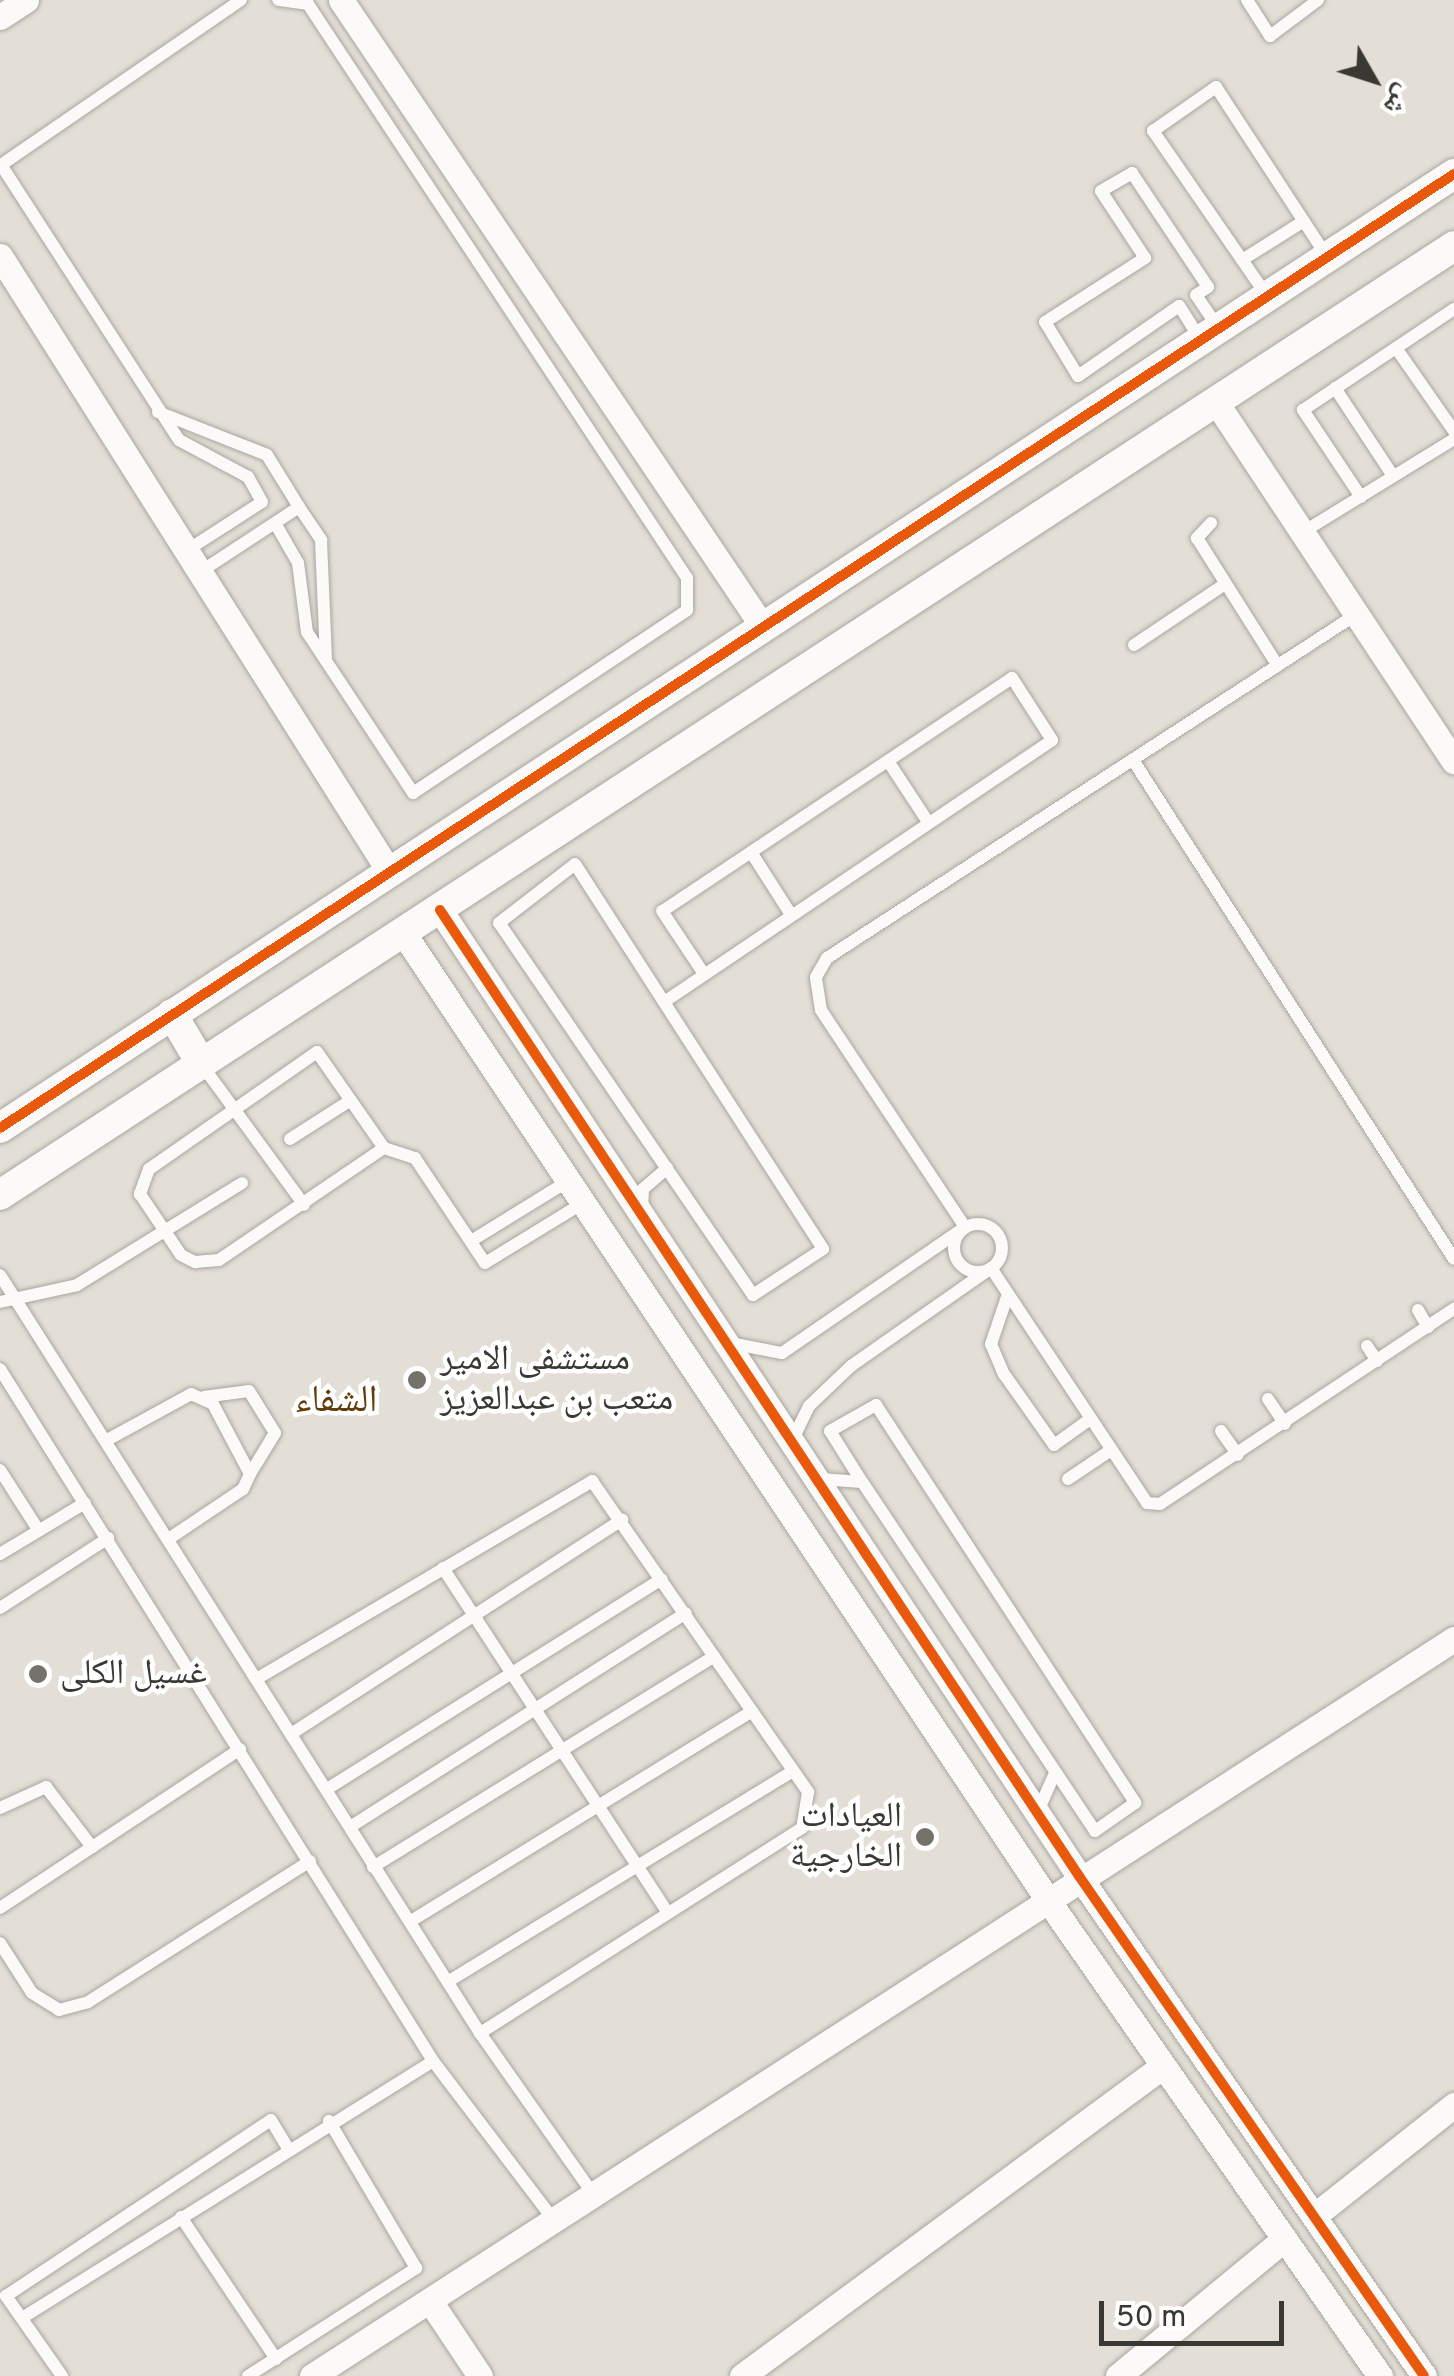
<!DOCTYPE html>
<html>
<head>
<meta charset="utf-8">
<style>
  body { margin:0 }
  #map { position:relative; width:1454px; height:2376px; overflow:hidden; background:#e3dfd6; font-family:Overpass,"Noto Naskh Arabic",sans-serif }
  div>[style] { position:absolute }
  [style*='--x'] { left:calc(var(--x)*1px); top:calc(var(--y)*1px); width:calc(var(--w)*1px); rotate:calc(var(--a)*1deg) }
  .roads { filter:drop-shadow(0 0 2px #a9a6a0) drop-shadow(0 0 2px #a9a6a0) }
  .service>* { height:12px; margin:-6px; padding:0 6px; transform-origin:6px; border-radius:6px; background:#fbfaf9 }
  .service>.ring { margin:-6px; padding:0; box-sizing:content-box; background:none; border:12px solid #fbfaf9; border-radius:50% }
  .minor>* { height:25px; margin:-12.5px; padding:0 12.5px; transform-origin:12.5px; border-radius:12.5px; background:#fbfaf9 }
  .tertiary>* { height:30px; margin:-15px; padding:0 15px; transform-origin:15px; border-radius:15px; background:#fbfaf9 }
  .cycleway>* { height:10px; margin:-5px; padding:0 5px; transform-origin:5px; border-radius:5px; background:#e8590c }
  .dots>* { width:28px; height:28px; translate:-50% -50%; box-sizing:border-box; border:5px solid #fff; border-radius:50% }
  span { translate:-50% -50%; white-space:nowrap; text-align:center; line-height:1.15; -webkit-text-stroke:9px #fff; paint-order:stroke }
  .poi-label { font-size:35px; color:#3a3832 }
  .left { translate:0 -50%; text-align:left }
  .right { translate:-100% -50%; text-align:right }
  .neighbourhood-label { font-size:38px; color:#623d0a }
  .north { position:absolute; left:1324px; top:30px; width:100px; height:100px; -webkit-text-stroke:8px #fff; paint-order:stroke; rotate:129deg; font-size:28px; font-weight:700; line-height:40px; text-align:center; color:#3a3832 }
  .north::after { content:''; display:block; margin:auto; width:35px; height:45px; background:#3a3832; clip-path:polygon(50% 0,100% 100%,50% 72%,0 100%) }
  .scale { position:absolute; left:1099px; top:2301px; width:185px; height:45px; box-sizing:border-box; border:5px solid #3a3832; border-top:0; padding-left:12px; font-size:30px; line-height:35px; white-space:nowrap; color:#3a3832; -webkit-text-stroke:8px #fff; paint-order:stroke }
</style>
</head>
<body>
<div id="map">
  <div class="roads">
    <div class="service">
      <i style="--x:1247;--y:0;--w:43;--a:57.4"></i>
      <i style="--x:1270;--y:36;--w:60;--a:-36.9"></i>
      <i style="--x:1242;--y:260;--w:73;--a:-32.2"></i>
      <i style="--x:1267;--y:296;--w:201;--a:-124.6"></i>
      <i style="--x:1153;--y:131;--w:77;--a:-34.9"></i>
      <i style="--x:1216;--y:87;--w:201;--a:56.8"></i>
      <i style="--x:1454;--y:309;--w:70;--a:146.1"></i>
      <i style="--x:1396;--y:348;--w:101;--a:55.1"></i>
      <i style="--x:1200;--y:339;--w:39;--a:-122"></i>
      <i style="--x:1179;--y:306;--w:123;--a:145.3"></i>
      <i style="--x:1078;--y:376;--w:63;--a:-121.4"></i>
      <i style="--x:1045;--y:322;--w:119;--a:-32.6"></i>
      <i style="--x:1145;--y:258;--w:80;--a:-123.3"></i>
      <i style="--x:1101;--y:191;--w:36;--a:-30"></i>
      <i style="--x:1132;--y:173;--w:137;--a:56.3"></i>
      <i style="--x:1208;--y:287;--w:14;--a:146"></i>
      <i style="--x:1196;--y:295;--w:40;--a:56"></i>
      <i style="--x:1335;--y:388;--w:105;--a:56.6"></i>
      <i style="--x:158;--y:412;--w:117;--a:21.5"></i>
      <i style="--x:267;--y:455;--w:61;--a:58.4"></i>
      <i style="--x:299;--y:507;--w:118;--a:146.7"></i>
      <i style="--x:1361;--y:497;--w:105;--a:-123.7"></i>
      <i style="--x:1303;--y:410;--w:112;--a:-33.7"></i>
      <i style="--x:299;--y:507;--w:40;--a:56"></i>
      <i style="--x:321;--y:540;--w:119;--a:87.6"></i>
      <i style="--x:275;--y:523;--w:46;--a:60.1"></i>
      <i style="--x:298;--y:563;--w:70;--a:82.6"></i>
      <i style="--x:307;--y:632;--w:193;--a:56.6"></i>
      <i style="--x:413;--y:793;--w:329;--a:-33.7"></i>
      <i style="--x:687;--y:610;--w:32;--a:-90"></i>
      <i style="--x:687;--y:578;--w:688;--a:-123.44"></i>
      <i style="--x:308;--y:4;--w:30;--a:-172"></i>
      <i style="--x:1211;--y:523;--w:21;--a:133"></i>
      <i style="--x:1197;--y:538;--w:151;--a:57.7"></i>
      <i style="--x:1303;--y:532;--w:177;--a:-31.6"></i>
      <i style="--x:186;--y:551;--w:90;--a:-32.8"></i>
      <i style="--x:262;--y:502;--w:29;--a:-119"></i>
      <i style="--x:248;--y:477;--w:78;--a:-151.8"></i>
      <i style="--x:179;--y:440;--w:328;--a:-122.9"></i>
      <i style="--x:1;--y:165;--w:291;--a:-34.5"></i>
      <i style="--x:1134;--y:645;--w:110;--a:-33.8"></i>
      <i style="--x:1133;--y:760;--w:593;--a:57.25"></i>
      <i style="--x:888;--y:761;--w:73;--a:56.7"></i>
      <i style="--x:751;--y:852;--w:72;--a:57.4"></i>
      <i style="--x:575;--y:864;--w:458;--a:57.2"></i>
      <i style="--x:823;--y:1249;--w:84;--a:146.7"></i>
      <i style="--x:753;--y:1295;--w:450;--a:-124.3"></i>
      <i style="--x:499;--y:923;--w:96;--a:-37.8"></i>
      <i style="--x:664;--y:1002;--w:468;--a:-34"></i>
      <i style="--x:1052;--y:740;--w:74;--a:-122.8"></i>
      <i style="--x:1012;--y:678;--w:420;--a:146.3"></i>
      <i style="--x:662;--y:911;--w:76;--a:56.3"></i>
      <i style="--x:202;--y:1065;--w:173;--a:53.9"></i>
      <i style="--x:290;--y:1139;--w:72;--a:-32.6"></i>
      <i style="--x:384;--y:1148;--w:117;--a:-124.9"></i>
      <i style="--x:317;--y:1052;--w:205;--a:145.1"></i>
      <i style="--x:149;--y:1169;--w:27;--a:110"></i>
      <i style="--x:140;--y:1194;--w:73;--a:56.1"></i>
      <i style="--x:181;--y:1255;--w:16;--a:27"></i>
      <i style="--x:195;--y:1262;--w:24;--a:-5"></i>
      <i style="--x:219;--y:1260;--w:199;--a:-34.2"></i>
      <i style="--x:384;--y:1148;--w:33;--a:18"></i>
      <i style="--x:415;--y:1158;--w:126;--a:56.3"></i>
      <i style="--x:485;--y:1263;--w:115;--a:-31.5"></i>
      <i style="--x:642;--y:1209;--w:20;--a:-87"></i>
      <i style="--x:643;--y:1189;--w:32;--a:-41"></i>
      <i class="ring" style="left:954px;top:1224px;width:36px;height:36px"></i>
      <i style="--x:471;--y:1241;--w:114;--a:-31.7"></i>
      <i style="--x:0;--y:1275;--w:897;--a:57.66"></i>
      <i style="--x:480;--y:2033;--w:197;--a:54.9"></i>
      <i style="--x:1007;--y:1297;--w:50;--a:108.8"></i>
      <i style="--x:991;--y:1344;--w:33;--a:67"></i>
      <i style="--x:1004;--y:1374;--w:87;--a:54.8"></i>
      <i style="--x:1054;--y:1445;--w:44;--a:-35.8"></i>
      <i style="--x:0;--y:1302;--w:79;--a:-12.4"></i>
      <i style="--x:77;--y:1285;--w:194;--a:-31.7"></i>
      <i style="--x:1418;--y:1310;--w:20;--a:60"></i>
      <i style="--x:730;--y:1343;--w:53;--a:10.9"></i>
      <i style="--x:782;--y:1353;--w:222;--a:-34.5"></i>
      <i style="--x:965;--y:1227;--w:260;--a:-123.6"></i>
      <i style="--x:821;--y:1010;--w:33;--a:-99"></i>
      <i style="--x:816;--y:977;--w:22;--a:-60"></i>
      <i style="--x:827;--y:958;--w:632;--a:-32.99"></i>
      <i style="--x:1367;--y:1346;--w:18;--a:56"></i>
      <i style="--x:0;--y:1369;--w:816;--a:57.96"></i>
      <i style="--x:433;--y:2061;--w:198;--a:52.8"></i>
      <i style="--x:204;--y:1397;--w:45;--a:-7.6"></i>
      <i style="--x:249;--y:1391;--w:49;--a:58.2"></i>
      <i style="--x:275;--y:1433;--w:48;--a:121.4"></i>
      <i style="--x:1268;--y:1399;--w:30;--a:56"></i>
      <i style="--x:1221;--y:1431;--w:29;--a:55"></i>
      <i style="--x:107;--y:1440;--w:96;--a:-28.7"></i>
      <i style="--x:191;--y:1394;--w:24;--a:24"></i>
      <i style="--x:213;--y:1404;--w:79;--a:62.1"></i>
      <i style="--x:250;--y:1474;--w:17;--a:115"></i>
      <i style="--x:243;--y:1489;--w:88;--a:146.1"></i>
      <i style="--x:792;--y:1441;--w:39;--a:-64"></i>
      <i style="--x:809;--y:1406;--w:58;--a:-43.6"></i>
      <i style="--x:851;--y:1366;--w:171;--a:-35"></i>
      <i style="--x:991;--y:1268;--w:282;--a:56.4"></i>
      <i style="--x:1147;--y:1503;--w:13;--a:4"></i>
      <i style="--x:1160;--y:1504;--w:353;--a:-33.6"></i>
      <i style="--x:0;--y:1470;--w:72;--a:57.4"></i>
      <i style="--x:820;--y:1479;--w:42;--a:4.1"></i>
      <i style="--x:862;--y:1482;--w:60;--a:-122.1"></i>
      <i style="--x:830;--y:1431;--w:53;--a:-29.5"></i>
      <i style="--x:876;--y:1405;--w:475;--a:56.9"></i>
      <i style="--x:1135;--y:1803;--w:49;--a:145"></i>
      <i style="--x:1095;--y:1831;--w:420;--a:-123.7"></i>
      <i style="--x:1068;--y:1479;--w:52;--a:-34"></i>
      <i style="--x:0;--y:1554;--w:99;--a:-31"></i>
      <i style="--x:443;--y:1568;--w:411;--a:56.9"></i>
      <i style="--x:0;--y:1608;--w:129;--a:-32.9"></i>
      <i style="--x:258;--y:1678;--w:388;--a:-30.5"></i>
      <i style="--x:592;--y:1481;--w:379;--a:55.2"></i>
      <i style="--x:808;--y:1792;--w:36;--a:99"></i>
      <i style="--x:802;--y:1828;--w:382;--a:147.5"></i>
      <i style="--x:294;--y:1732;--w:391;--a:-32.9"></i>
      <i style="--x:327;--y:1789;--w:395;--a:-32.1"></i>
      <i style="--x:0;--y:1808;--w:51;--a:-24.5"></i>
      <i style="--x:46;--y:1787;--w:76;--a:52.5"></i>
      <i style="--x:1038;--y:1811;--w:42;--a:-65.9"></i>
      <i style="--x:350;--y:1827;--w:398;--a:-32.5"></i>
      <i style="--x:373;--y:1867;--w:401;--a:-31.7"></i>
      <i style="--x:0;--y:1908;--w:288;--a:-33.5"></i>
      <i style="--x:411;--y:1921;--w:400;--a:-31.6"></i>
      <i style="--x:0;--y:1943;--w:59;--a:57.4"></i>
      <i style="--x:32;--y:1993;--w:32;--a:32"></i>
      <i style="--x:59;--y:2010;--w:30;--a:-15"></i>
      <i style="--x:88;--y:2002;--w:263;--a:-32.4"></i>
      <i style="--x:449;--y:1981;--w:403;--a:-31.4"></i>
      <i style="--x:181;--y:2217;--w:171;--a:56.2"></i>
      <i style="--x:22;--y:2318;--w:485;--a:-32"></i>
      <i style="--x:62;--y:2376;--w:98;--a:-125"></i>
      <i style="--x:6;--y:2296;--w:318;--a:-33.6"></i>
      <i style="--x:271;--y:2120;--w:33;--a:59"></i>
      <i style="--x:248;--y:2376;--w:200;--a:-32.7"></i>
      <i style="--x:416;--y:2268;--w:171;--a:-120.6"></i>
    </div>
    <div class="minor">
      <i style="--x:341;--y:0;--w:756;--a:56.06"></i>
      <i style="--x:0;--y:17;--w:31;--a:-33"></i>
      <i style="--x:0;--y:256;--w:728;--a:57.69"></i>
      <i style="--x:1216;--y:402;--w:431;--a:56.5"></i>
      <i style="--x:440;--y:910;--w:1158;--a:56.52"></i>
      <i style="--x:1079;--y:1876;--w:607;--a:55.39"></i>
      <i style="--x:404;--y:934;--w:1160;--a:56.32"></i>
      <i style="--x:1047;--y:1899;--w:582;--a:55.08"></i>
      <i style="--x:1314;--y:2216;--w:179;--a:-38.4"></i>
      <i style="--x:430;--y:2301;--w:90;--a:56.3"></i>
      <i style="--x:312;--y:2376;--w:1359;--a:-32.84"></i>
      <i style="--x:742;--y:2376;--w:523;--a:-36.37"></i>
      <i style="--x:1118;--y:2376;--w:215;--a:-39.5"></i>
    </div>
    <div class="tertiary">
      <i style="--x:172;--y:1014;--w:59;--a:59.5"></i>
      <i style="--x:0;--y:1128;--w:1739;--a:-33.27"></i>
      <i style="--x:0;--y:1195;--w:1736;--a:-33.13"></i>
    </div>
  </div>
  <div class="cycleway">
    <i style="--x:440;--y:910;--w:1158;--a:56.52"></i>
    <i style="--x:1079;--y:1876;--w:607;--a:55.39"></i>
    <i style="--x:0;--y:1128;--w:1739;--a:-33.27"></i>
  </div>
  <div class="dots">
    <i style="left:417px;top:1380px;background:#75726b"></i>
    <i style="left:38px;top:1674px;background:#75726b"></i>
    <i style="left:925px;top:1837px;background:#75726b"></i>
  </div>
  <div class="poi-label">
    <span class="left" style="left:440px;top:1380px">مستشفى الامير<br>متعب بن عبدالعزيز</span>
    <span class="left" style="left:60px;top:1674px">غسيل الكلى</span>
    <span class="right" style="left:902px;top:1837px">العيادات<br>الخارجية</span>
  </div>
  <div class="neighbourhood-label">
    <span style="left:336px;top:1402px">الشفاء</span>
  </div>
  <div class="north">ش</div>
  <div class="scale">50 m</div>
</div>
</body>
</html>
